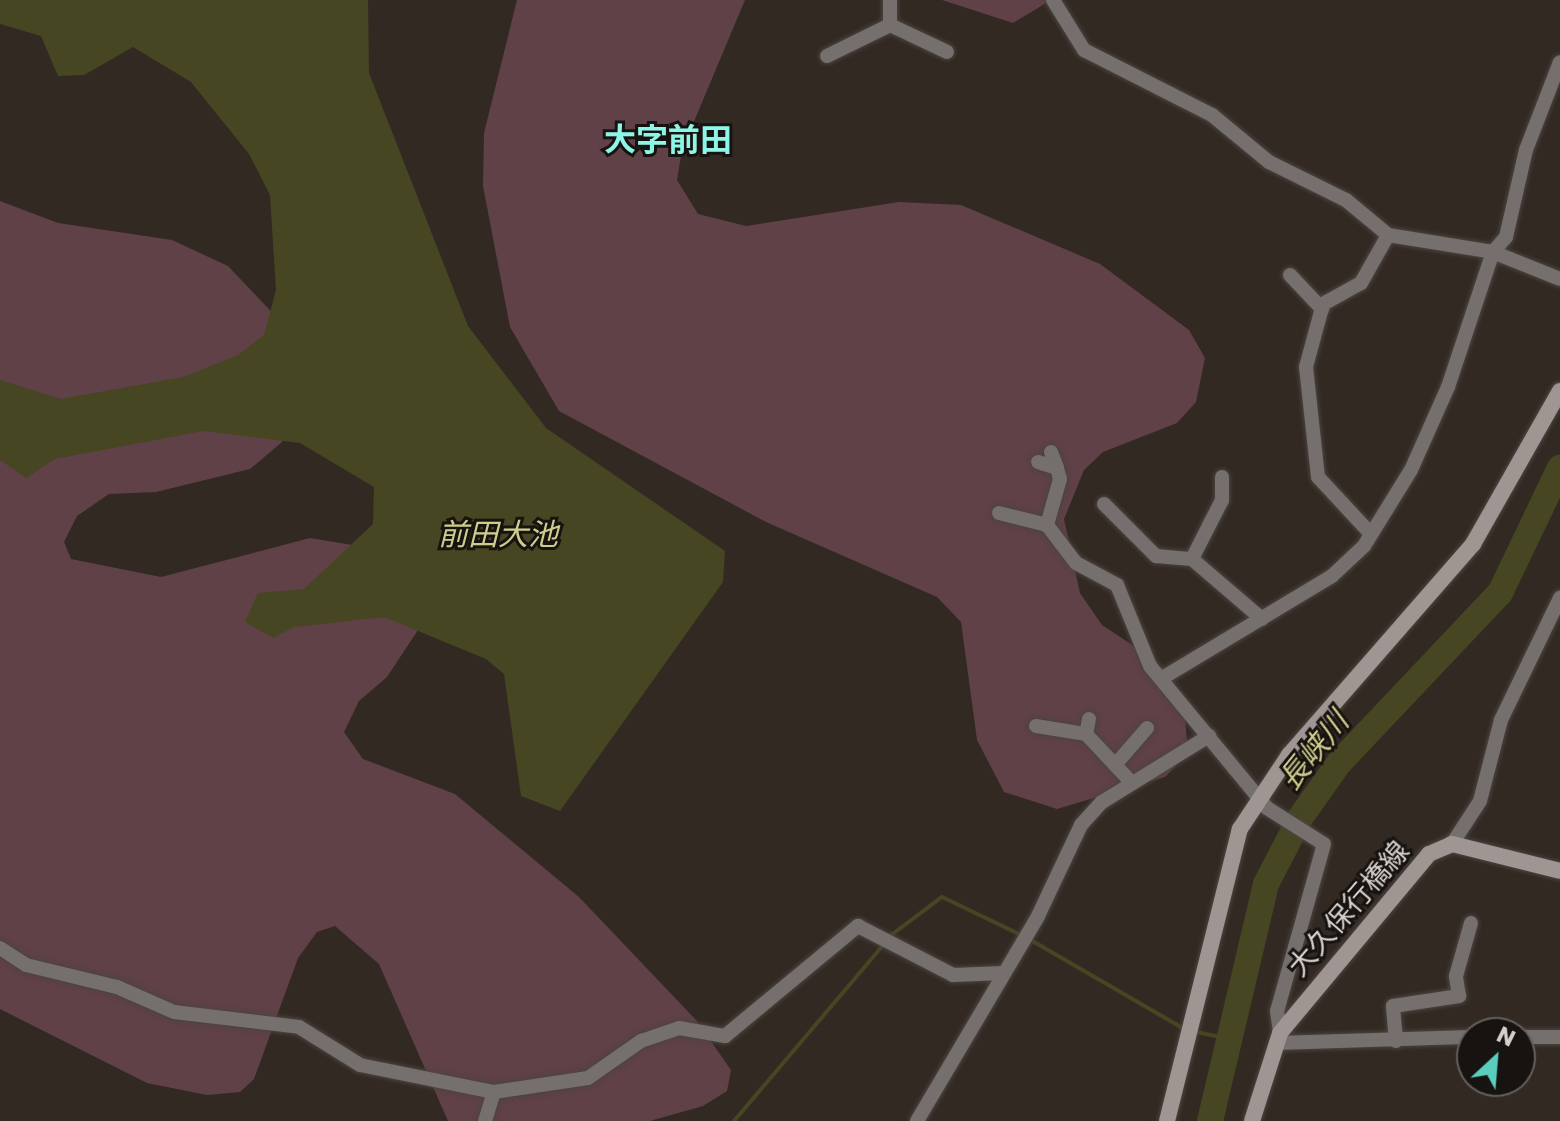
<!DOCTYPE html>
<html>
<head>
<meta charset="utf-8">
<style>
  body { margin:0 }
  #map { position:relative; width:1560px; height:1121px; overflow:hidden; background:#322923; font-family:Poppins,"Noto Sans JP",sans-serif }
  div>[style] { position:absolute }
  [style*='--x'] { left:calc(var(--x)*1px); top:calc(var(--y)*1px); width:calc(var(--w)*1px); rotate:calc(var(--a)*1deg) }
  .green>* { inset:0; background:#5f4147 }
  .water>* { inset:0; background:#464622 }
  .stream>* { height:4px; margin:-2px; padding:0 2px; transform-origin:2px; border-radius:2px; background:#464622 }
  .river>* { height:26px; margin:-13px; padding:0 13px; transform-origin:13px; border-radius:13px; background:#464622 }
  .roads { filter:drop-shadow(0 0 2px #4c443e) drop-shadow(0 0 2px #4c443e) }
  .street>* { height:14px; margin:-7px; padding:0 7px; transform-origin:7px; border-radius:7px; background:#756f6e }
  .secondary>* { height:16px; margin:-8px; padding:0 8px; transform-origin:8px; border-radius:8px; background:#9f9593 }
  span { translate:-50% -50%; white-space:nowrap; text-align:center; line-height:1.15; -webkit-text-stroke:6px #171310; paint-order:stroke }
  .street-label { font-size:28px; color:#d6d0cc }
  .water-label { font-size:30px; color:#cdcd8d; font-style:italic }
  .quarter-label { font-size:32px; color:#8ef6e7; font-weight:700 }
  .north { position:absolute; left:1456px; top:1017px; width:80px; height:80px; box-sizing:border-box; background:#171310; border:2px solid #635f5b; border-radius:50%; rotate:26deg; font-size:22px; font-weight:700; line-height:32px; text-align:center; color:#d6d0cc }
  .north::after { content:''; display:block; margin:auto; width:28px; height:36px; background:#59cebf; clip-path:polygon(50% 0,100% 100%,50% 72%,0 100%) }
</style>
</head>
<body>
<div id="map">
  <div class="green">
    <i style="clip-path:polygon(517px 0,745px 0,682px 150px,677px 180px,698px 214px,746px 226px,899px 202px,961px 205px,1100px 264px,1189px 330px,1205px 358px,1196px 402px,1177px 423px,1103px 452px,1084px 470px,1064px 519px,1080px 593px,1102px 625px,1140px 650px,1184px 705px,1188px 753px,1165px 777px,1057px 809px,1004px 792px,977px 740px,961px 622px,937px 597px,766px 522px,559px 411px,510px 327px,483px 186px,484px 133px)"></i>
    <i style="clip-path:polygon(942px 0,1051px 0,1013px 23px)"></i>
    <i style="clip-path:polygon(0 201px,58px 223px,172px 240px,228px 266px,303px 345px,282px 442px,250px 469px,156px 492px,109px 494px,77px 516px,64px 542px,71px 559px,161px 577px,310px 538px,376px 549px,420px 627px,387px 677px,359px 701px,344px 732px,363px 759px,455px 794px,579px 897px,696px 1020px,731px 1070px,727px 1091px,703px 1106px,650px 1121px,448px 1121px,379px 964px,335px 926px,317px 932px,298px 958px,254px 1079px,240px 1092px,207px 1095px,147px 1083px,0 1009px)"></i>
  </div>
  <div class="water">
    <i style="clip-path:polygon(0 0,368px 0,369px 73px,468px 326px,546px 428px,725px 551px,723px 582px,560px 811px,521px 796px,504px 674px,486px 659px,384px 617px,294px 627px,273px 638px,245px 622px,258px 593px,304px 589px,373px 524px,374px 487px,300px 443px,203px 431px,55px 459px,26px 478px,0 460px,0 380px,61px 399px,183px 377px,238px 355px,264px 335px,276px 290px,270px 195px,249px 154px,191px 82px,133px 47px,84px 75px,58px 76px,41px 36px,0 24px)"></i>
  </div>
  <div class="stream">
    <i style="--x:890;--y:936;--w:65;--a:-36.9"></i>
    <i style="--x:942;--y:897;--w:88;--a:25.7"></i>
    <i style="--x:1029;--y:939;--w:179;--a:30.1"></i>
    <i style="--x:1192;--y:1031;--w:33;--a:12"></i>
    <i style="--x:734;--y:1121;--w:233;--a:-49.7"></i>
  </div>
  <div class="river">
    <i style="--x:1210;--y:1121;--w:244;--a:-76.7"></i>
    <i style="--x:1266;--y:884;--w:74;--a:-62.7"></i>
    <i style="--x:1300;--y:818;--w:67;--a:-54.7"></i>
    <i style="--x:1339;--y:763;--w:234;--a:-46.6"></i>
    <i style="--x:1500;--y:593;--w:139;--a:-64.4"></i>
  </div>
  <div class="roads">
    <div class="street">
      <i style="--x:890;--y:0;--w:25;--a:90"></i>
      <i style="--x:890;--y:25;--w:63;--a:25.3"></i>
      <i style="--x:1053;--y:0;--w:59;--a:58.2"></i>
      <i style="--x:1084;--y:50;--w:144;--a:26.9"></i>
      <i style="--x:1212;--y:115;--w:74;--a:39.5"></i>
      <i style="--x:1269;--y:162;--w:86;--a:26.3"></i>
      <i style="--x:1346;--y:200;--w:55;--a:39.8"></i>
      <i style="--x:1388;--y:235;--w:106;--a:9.2"></i>
      <i style="--x:1493;--y:252;--w:72;--a:21.9"></i>
      <i style="--x:827;--y:56;--w:70;--a:-26.2"></i>
      <i style="--x:1290;--y:275;--w:47;--a:46.7"></i>
      <i style="--x:1051;--y:452;--w:17;--a:69"></i>
      <i style="--x:1038;--y:462;--w:20;--a:18"></i>
      <i style="--x:1057;--y:468;--w:11;--a:75"></i>
      <i style="--x:1060;--y:479;--w:48;--a:105.8"></i>
      <i style="--x:1222;--y:477;--w:23;--a:90"></i>
      <i style="--x:1222;--y:500;--w:66;--a:117"></i>
      <i style="--x:1192;--y:559;--w:92;--a:40.6"></i>
      <i style="--x:1104;--y:504;--w:74;--a:45"></i>
      <i style="--x:1156;--y:556;--w:36;--a:5"></i>
      <i style="--x:999;--y:513;--w:49;--a:14"></i>
      <i style="--x:1047;--y:525;--w:48;--a:52.7"></i>
      <i style="--x:1076;--y:563;--w:47;--a:28.2"></i>
      <i style="--x:1117;--y:585;--w:87;--a:67.8"></i>
      <i style="--x:1150;--y:666;--w:184;--a:50.5"></i>
      <i style="--x:1267;--y:808;--w:67;--a:32.3"></i>
      <i style="--x:1324;--y:844;--w:173;--a:105.7"></i>
      <i style="--x:1277;--y:1011;--w:22;--a:82"></i>
      <i style="--x:1370;--y:533;--w:76;--a:-132.9"></i>
      <i style="--x:1318;--y:477;--w:111;--a:-96.2"></i>
      <i style="--x:1306;--y:367;--w:65;--a:-74.9"></i>
      <i style="--x:1323;--y:304;--w:43;--a:-28.9"></i>
      <i style="--x:1361;--y:283;--w:55;--a:-60.6"></i>
      <i style="--x:1164;--y:677;--w:196;--a:-31"></i>
      <i style="--x:1332;--y:576;--w:44;--a:-43.2"></i>
      <i style="--x:1364;--y:546;--w:89;--a:-58.3"></i>
      <i style="--x:1411;--y:470;--w:91;--a:-66"></i>
      <i style="--x:1448;--y:387;--w:142;--a:-71.6"></i>
      <i style="--x:1493;--y:252;--w:20;--a:-49"></i>
      <i style="--x:1506;--y:237;--w:89;--a:-77.1"></i>
      <i style="--x:1526;--y:150;--w:94;--a:-68.9"></i>
      <i style="--x:1089;--y:719;--w:15;--a:101"></i>
      <i style="--x:1086;--y:734;--w:67;--a:46.8"></i>
      <i style="--x:1036;--y:726;--w:51;--a:9.1"></i>
      <i style="--x:1115;--y:765;--w:49;--a:-49.1"></i>
      <i style="--x:1452;--y:844;--w:51;--a:-56.9"></i>
      <i style="--x:1480;--y:801;--w:84;--a:-75.5"></i>
      <i style="--x:1501;--y:720;--w:136;--a:-64.2"></i>
      <i style="--x:0;--y:948;--w:31;--a:33"></i>
      <i style="--x:26;--y:965;--w:94;--a:13.6"></i>
      <i style="--x:117;--y:987;--w:62;--a:23.7"></i>
      <i style="--x:174;--y:1012;--w:126;--a:6.8"></i>
      <i style="--x:299;--y:1027;--w:72;--a:31.9"></i>
      <i style="--x:360;--y:1065;--w:137;--a:11.4"></i>
      <i style="--x:494;--y:1092;--w:95;--a:-8.5"></i>
      <i style="--x:588;--y:1078;--w:65;--a:-34.9"></i>
      <i style="--x:641;--y:1041;--w:40;--a:-18.9"></i>
      <i style="--x:679;--y:1028;--w:47;--a:9.9"></i>
      <i style="--x:725;--y:1036;--w:173;--a:-39.6"></i>
      <i style="--x:858;--y:926;--w:107;--a:27.3"></i>
      <i style="--x:953;--y:975;--w:50;--a:-2.3"></i>
      <i style="--x:1520;--y:1037;--w:40;--a:0"></i>
      <i style="--x:1396;--y:1041;--w:35;--a:-95"></i>
      <i style="--x:1393;--y:1006;--w:67;--a:-8.6"></i>
      <i style="--x:1459;--y:996;--w:20;--a:-99"></i>
      <i style="--x:1456;--y:976;--w:55;--a:-74.2"></i>
      <i style="--x:1276;--y:1043;--w:196;--a:-1.8"></i>
      <i style="--x:485;--y:1121;--w:30;--a:-73"></i>
      <i style="--x:917;--y:1121;--w:238;--a:-59.4"></i>
      <i style="--x:1038;--y:916;--w:101;--a:-64.7"></i>
      <i style="--x:1081;--y:825;--w:31;--a:-48"></i>
      <i style="--x:1102;--y:802;--w:126;--a:-31.7"></i>
    </div>
    <div class="secondary">
      <i style="--x:1167;--y:1121;--w:301;--a:-76"></i>
      <i style="--x:1240;--y:829;--w:89;--a:-56.5"></i>
      <i style="--x:1289;--y:755;--w:280;--a:-48.9"></i>
      <i style="--x:1473;--y:544;--w:176;--a:-60.4"></i>
      <i style="--x:1252;--y:1121;--w:92;--a:-72.3"></i>
      <i style="--x:1280;--y:1033;--w:233;--a:-50.2"></i>
      <i style="--x:1429;--y:854;--w:25;--a:-23"></i>
      <i style="--x:1452;--y:844;--w:111;--a:14"></i>
    </div>
  </div>
  <div class="street-label">
    <span style="left:1349px;top:909px;rotate:-49deg">大久保行橋線</span>
  </div>
  <div class="water-label">
    <span style="left:498px;top:535px">前田大池</span>
    <span style="left:1314px;top:751px;rotate:-51deg">長峡川</span>
  </div>
  <div class="quarter-label">
    <span style="left:668px;top:140px">大字前田</span>
  </div>
  <div class="north">N</div>
</div>
</body>
</html>
